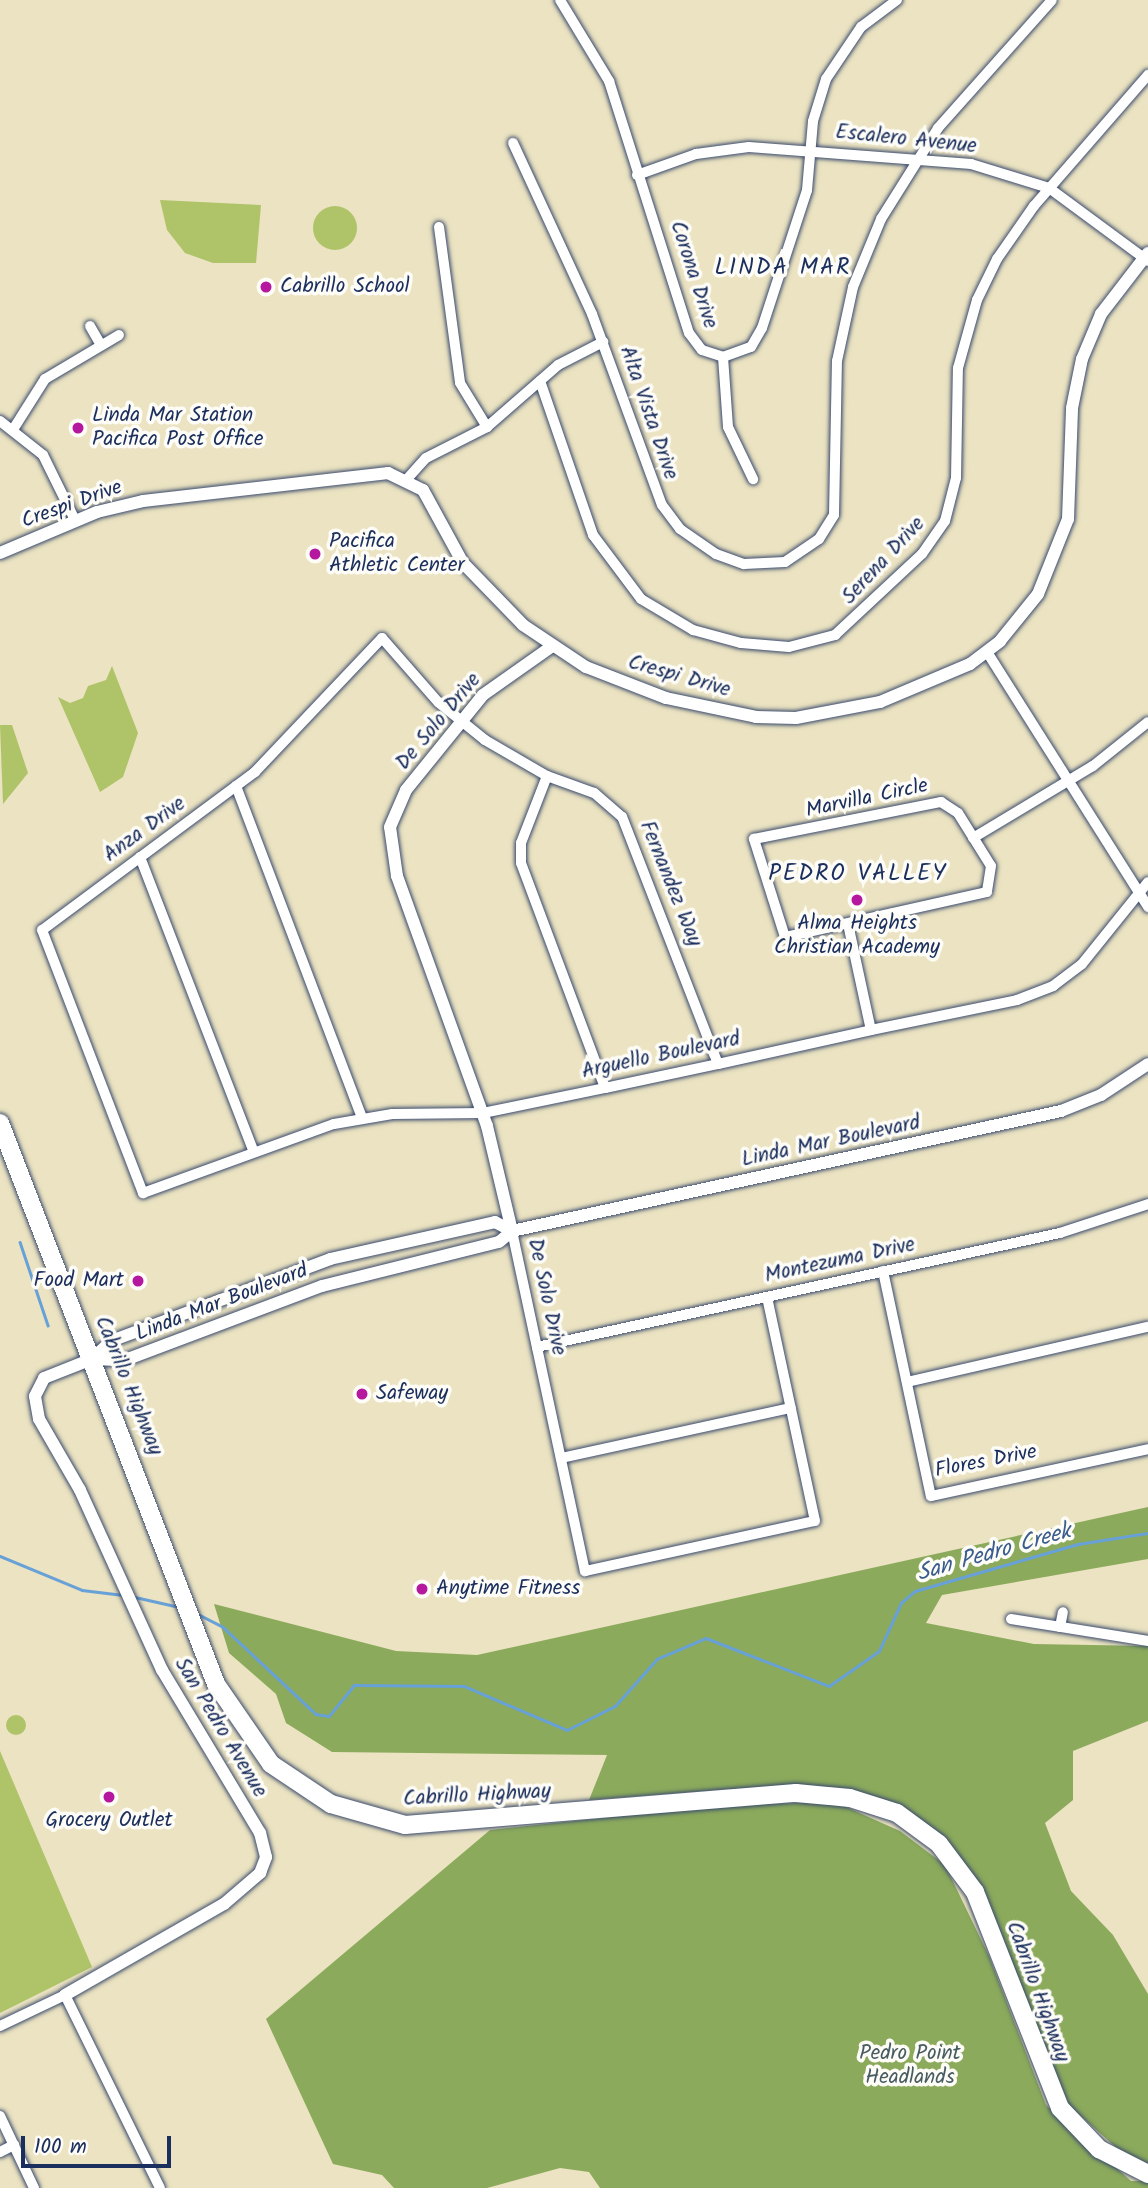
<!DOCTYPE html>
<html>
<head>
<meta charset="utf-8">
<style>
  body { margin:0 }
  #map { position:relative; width:1148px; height:2188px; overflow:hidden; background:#ebe3c1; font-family:Kalam,sans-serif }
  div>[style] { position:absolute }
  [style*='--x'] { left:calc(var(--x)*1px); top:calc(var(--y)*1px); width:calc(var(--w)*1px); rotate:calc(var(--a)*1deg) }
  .green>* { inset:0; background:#afc468 }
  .round { border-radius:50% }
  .forest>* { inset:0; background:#8baa5c }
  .stream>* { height:2.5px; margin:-1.25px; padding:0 1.25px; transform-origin:1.25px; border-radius:1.25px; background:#68a1d7 }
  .roads { filter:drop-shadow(0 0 2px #3a4a6d) drop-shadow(0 0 2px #3a4a6d) }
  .minor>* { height:10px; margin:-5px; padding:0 5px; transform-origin:5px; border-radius:5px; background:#fff }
  .tertiary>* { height:12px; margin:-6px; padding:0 6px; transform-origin:6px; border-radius:6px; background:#fff }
  .trunk>* { height:18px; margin:-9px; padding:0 9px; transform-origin:9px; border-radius:9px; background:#fff }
  .dots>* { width:19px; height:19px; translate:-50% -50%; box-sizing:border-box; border:4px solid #fdfcf7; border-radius:50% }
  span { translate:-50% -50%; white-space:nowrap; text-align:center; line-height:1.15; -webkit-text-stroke:7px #fdfcf7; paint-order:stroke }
  .street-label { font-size:21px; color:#1b2f5e }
  .poi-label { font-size:21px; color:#1b2f5e }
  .left { translate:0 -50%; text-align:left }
  .right { translate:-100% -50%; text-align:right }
  .park-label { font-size:21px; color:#475c61 }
  .neighbourhood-label { font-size:23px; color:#1b2f5e; letter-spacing:2px }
  .water-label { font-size:23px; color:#3a5d8e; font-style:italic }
  .scale { position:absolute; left:21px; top:2136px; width:150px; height:32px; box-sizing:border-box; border:4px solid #1b2f5e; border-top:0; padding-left:9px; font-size:21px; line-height:24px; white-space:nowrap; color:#1b2f5e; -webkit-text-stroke:5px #fdfcf7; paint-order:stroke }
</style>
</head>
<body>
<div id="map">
  <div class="green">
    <i style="clip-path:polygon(160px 200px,261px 205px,256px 263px,213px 263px,185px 253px,167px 230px)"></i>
    <i class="round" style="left:313px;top:206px;width:44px;height:44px"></i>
    <i style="clip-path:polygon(112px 666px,138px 733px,123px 777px,100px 792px,58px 697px,70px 703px,83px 698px,88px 686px,106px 680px)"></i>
    <i style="clip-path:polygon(0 725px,12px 725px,28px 773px,3px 804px)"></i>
    <i class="round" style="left:6px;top:1715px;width:20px;height:20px"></i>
    <i style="clip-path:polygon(0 1751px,92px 1967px,0 2013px)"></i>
  </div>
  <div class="forest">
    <i style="clip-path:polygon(1148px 1507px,1148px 1559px,942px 1595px,926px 1623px,1034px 1644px,1148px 1646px,1148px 1721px,1073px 1751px,1073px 1800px,1045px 1823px,1071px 1891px,1113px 1935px,1148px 1994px,1148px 2169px,1138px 2167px,1065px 2102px,980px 1887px,917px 1817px,850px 1789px,731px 1789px,589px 1800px,607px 1755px,332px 1752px,286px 1723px,276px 1694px,229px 1653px,214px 1604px,396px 1651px,477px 1655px)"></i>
    <i style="clip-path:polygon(835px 1802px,900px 1831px,945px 1865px,989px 1956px,1046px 2105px,1131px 2181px,1148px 2181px,1148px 2188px,600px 2188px,589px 2172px,560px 2168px,487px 2188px,394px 2188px,382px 2175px,333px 2164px,266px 2019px,490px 1830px,725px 1805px)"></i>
  </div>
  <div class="stream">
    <i style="--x:20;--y:1242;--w:88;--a:71.4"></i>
    <i style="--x:0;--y:1556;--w:89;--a:22.5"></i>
    <i style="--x:82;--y:1590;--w:39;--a:7"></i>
    <i style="--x:135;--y:1597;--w:45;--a:12.8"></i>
    <i style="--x:196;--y:1613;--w:30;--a:27"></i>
    <i style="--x:223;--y:1627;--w:127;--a:43.1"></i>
    <i style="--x:316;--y:1714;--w:13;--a:9"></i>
    <i style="--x:329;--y:1716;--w:40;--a:-51"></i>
    <i style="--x:354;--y:1685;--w:110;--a:0.5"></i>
    <i style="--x:464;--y:1686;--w:112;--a:23.1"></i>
    <i style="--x:567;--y:1730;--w:54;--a:-26.6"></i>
    <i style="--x:615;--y:1706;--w:63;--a:-48.2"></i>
    <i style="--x:657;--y:1659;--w:53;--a:-23.2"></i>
    <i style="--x:706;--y:1638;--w:132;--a:21.3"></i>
    <i style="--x:829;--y:1686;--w:61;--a:-35"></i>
    <i style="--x:879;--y:1651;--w:53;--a:-65.4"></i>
    <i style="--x:901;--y:1603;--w:18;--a:-41"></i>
    <i style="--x:915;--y:1591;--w:170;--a:-16.1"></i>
    <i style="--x:1078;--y:1544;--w:71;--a:-8.9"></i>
  </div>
  <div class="roads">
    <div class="minor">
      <i style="--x:560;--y:0;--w:95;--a:58.8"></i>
      <i style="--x:609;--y:81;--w:264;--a:72.4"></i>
      <i style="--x:689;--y:333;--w:21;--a:53"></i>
      <i style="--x:702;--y:350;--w:22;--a:18"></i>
      <i style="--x:723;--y:357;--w:30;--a:-20"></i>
      <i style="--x:751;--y:347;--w:22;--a:-60"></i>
      <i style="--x:762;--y:328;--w:145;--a:-71.9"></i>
      <i style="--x:807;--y:190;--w:69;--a:-85"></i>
      <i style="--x:813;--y:121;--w:44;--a:-72.8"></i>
      <i style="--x:826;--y:79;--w:63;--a:-56.1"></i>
      <i style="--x:861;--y:27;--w:45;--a:-36.9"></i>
      <i style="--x:513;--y:143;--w:188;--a:65.2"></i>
      <i style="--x:592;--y:314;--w:203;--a:69.9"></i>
      <i style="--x:662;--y:505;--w:30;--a:53"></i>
      <i style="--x:680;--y:529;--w:44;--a:34.8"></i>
      <i style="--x:716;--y:554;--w:30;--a:20"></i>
      <i style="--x:744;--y:564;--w:41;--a:-2.8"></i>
      <i style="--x:785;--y:562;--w:41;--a:-34.1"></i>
      <i style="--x:819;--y:539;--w:28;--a:-58"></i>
      <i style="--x:834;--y:515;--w:154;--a:-88.9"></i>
      <i style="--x:837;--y:361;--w:76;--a:-77.8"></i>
      <i style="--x:853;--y:287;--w:74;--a:-67.6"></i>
      <i style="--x:881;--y:219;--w:107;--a:-57.9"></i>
      <i style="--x:938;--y:128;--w:171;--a:-48.3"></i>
      <i style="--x:637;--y:175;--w:63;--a:-19.6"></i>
      <i style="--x:696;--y:154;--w:53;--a:-7.5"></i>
      <i style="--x:749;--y:147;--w:223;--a:4.4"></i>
      <i style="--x:971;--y:164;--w:82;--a:17.1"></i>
      <i style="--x:1049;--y:188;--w:123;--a:36.4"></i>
      <i style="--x:439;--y:227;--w:157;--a:82.3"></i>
      <i style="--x:460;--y:383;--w:52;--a:58.5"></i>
      <i style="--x:90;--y:326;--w:22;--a:60"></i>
      <i style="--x:723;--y:357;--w:70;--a:85.9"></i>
      <i style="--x:728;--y:427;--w:58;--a:64.3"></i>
      <i style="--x:540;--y:381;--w:163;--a:71"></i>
      <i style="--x:593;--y:535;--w:80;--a:53.1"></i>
      <i style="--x:641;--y:599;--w:61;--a:30.8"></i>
      <i style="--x:693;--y:630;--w:50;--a:15.2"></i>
      <i style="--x:741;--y:643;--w:48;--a:4.8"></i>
      <i style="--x:789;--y:647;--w:48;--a:-14.6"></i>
      <i style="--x:835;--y:635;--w:119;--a:-43"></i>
      <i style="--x:922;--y:554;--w:40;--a:-55.1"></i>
      <i style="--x:945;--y:521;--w:44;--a:-75.7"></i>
      <i style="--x:956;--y:478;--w:110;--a:-89"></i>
      <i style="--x:958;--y:368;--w:71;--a:-74.4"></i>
      <i style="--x:977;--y:300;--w:46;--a:-64"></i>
      <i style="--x:997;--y:259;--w:65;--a:-55.1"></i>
      <i style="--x:1034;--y:206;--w:174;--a:-49"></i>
      <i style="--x:0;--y:421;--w:55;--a:38.3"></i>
      <i style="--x:43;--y:455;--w:72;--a:63.8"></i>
      <i style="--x:14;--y:428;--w:58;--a:-57.7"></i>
      <i style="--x:45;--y:379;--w:86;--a:-30.7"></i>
      <i style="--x:407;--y:479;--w:28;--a:-48"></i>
      <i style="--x:426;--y:458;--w:68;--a:-26.9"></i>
      <i style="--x:487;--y:427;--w:94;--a:-41.1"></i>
      <i style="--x:558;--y:365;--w:51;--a:-27.1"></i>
      <i style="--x:987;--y:652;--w:302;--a:57.7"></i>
      <i style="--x:547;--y:776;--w:72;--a:111.2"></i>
      <i style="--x:521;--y:843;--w:20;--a:90"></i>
      <i style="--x:521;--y:863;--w:240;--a:69.5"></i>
      <i style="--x:236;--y:786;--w:355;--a:69.2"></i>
      <i style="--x:941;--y:802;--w:20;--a:33"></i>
      <i style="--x:958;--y:813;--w:62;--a:58.1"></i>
      <i style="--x:991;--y:866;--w:26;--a:99"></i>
      <i style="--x:987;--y:892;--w:207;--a:167.4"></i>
      <i style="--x:785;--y:937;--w:103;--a:-107.6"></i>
      <i style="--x:754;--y:839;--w:191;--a:-11.2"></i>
      <i style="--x:973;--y:838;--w:140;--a:-31"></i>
      <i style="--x:1093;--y:766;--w:70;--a:-38.7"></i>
      <i style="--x:140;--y:857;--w:314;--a:68.9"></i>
      <i style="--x:848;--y:924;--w:108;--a:77.8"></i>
      <i style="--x:718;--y:1064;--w:265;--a:-111.2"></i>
      <i style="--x:622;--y:817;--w:37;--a:-139"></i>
      <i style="--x:594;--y:793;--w:50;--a:-160.1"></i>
      <i style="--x:547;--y:776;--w:72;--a:-149.9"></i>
      <i style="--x:485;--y:740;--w:60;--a:-141"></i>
      <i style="--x:438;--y:702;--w:85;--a:-131.2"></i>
      <i style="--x:382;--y:638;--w:185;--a:133.5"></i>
      <i style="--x:255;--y:772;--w:265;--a:143.4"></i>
      <i style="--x:42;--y:930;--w:282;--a:69"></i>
      <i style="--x:143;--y:1193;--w:203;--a:-19.9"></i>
      <i style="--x:334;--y:1124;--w:59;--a:-9.8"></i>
      <i style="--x:392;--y:1114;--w:91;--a:-0.6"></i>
      <i style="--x:483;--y:1113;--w:125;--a:-11.6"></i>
      <i style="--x:605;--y:1088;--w:116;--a:-12"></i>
      <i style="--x:718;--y:1064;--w:157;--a:-12.5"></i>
      <i style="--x:871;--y:1030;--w:149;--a:-11.6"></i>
      <i style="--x:1017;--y:1000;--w:39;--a:-21"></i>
      <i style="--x:1053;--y:986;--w:36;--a:-37"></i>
      <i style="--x:1082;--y:964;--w:105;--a:-51.2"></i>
      <i style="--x:512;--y:1231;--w:348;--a:77.9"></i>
      <i style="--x:585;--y:1571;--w:235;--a:-12.3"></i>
      <i style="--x:815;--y:1521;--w:229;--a:-102.1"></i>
      <i style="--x:883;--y:1271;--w:230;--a:78"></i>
      <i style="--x:931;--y:1496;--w:222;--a:-12.2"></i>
      <i style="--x:537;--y:1347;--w:535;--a:-12.3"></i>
      <i style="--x:1060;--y:1233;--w:93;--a:-18.2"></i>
      <i style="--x:907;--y:1382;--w:247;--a:-12.9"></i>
      <i style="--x:561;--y:1458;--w:235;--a:-12.3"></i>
      <i style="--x:1011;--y:1619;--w:139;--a:9.1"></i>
      <i style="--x:1060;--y:1627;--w:15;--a:-79"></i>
      <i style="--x:0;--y:2026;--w:72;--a:-25.5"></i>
      <i style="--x:65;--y:1995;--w:215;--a:63.8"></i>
      <i style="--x:0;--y:2116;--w:80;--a:64.7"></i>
      <i style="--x:0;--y:2152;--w:16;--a:-27"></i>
    </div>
    <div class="tertiary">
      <i style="--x:0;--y:553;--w:105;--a:-22.9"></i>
      <i style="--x:97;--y:512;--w:47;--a:-13.4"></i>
      <i style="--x:143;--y:501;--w:247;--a:-6.5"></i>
      <i style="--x:388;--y:473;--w:39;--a:26"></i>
      <i style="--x:423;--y:490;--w:83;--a:61.3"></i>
      <i style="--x:463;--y:563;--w:86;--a:45.9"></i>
      <i style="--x:523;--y:625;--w:76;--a:33.7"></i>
      <i style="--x:586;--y:667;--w:86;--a:21.2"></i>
      <i style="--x:666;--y:698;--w:92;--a:11.9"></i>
      <i style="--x:756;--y:717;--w:40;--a:1.4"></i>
      <i style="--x:796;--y:718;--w:86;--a:-10.8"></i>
      <i style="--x:880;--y:702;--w:98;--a:-22.9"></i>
      <i style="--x:970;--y:664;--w:38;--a:-37"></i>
      <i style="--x:1000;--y:641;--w:60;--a:-51"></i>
      <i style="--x:1038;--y:594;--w:81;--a:-68.2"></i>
      <i style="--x:1068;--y:519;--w:111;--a:-87.9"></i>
      <i style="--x:1072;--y:408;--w:50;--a:-78.5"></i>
      <i style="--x:1082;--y:359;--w:49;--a:-67.1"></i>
      <i style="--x:1101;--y:314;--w:77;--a:-52.4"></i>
      <i style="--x:512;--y:1231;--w:108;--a:-103.4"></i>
      <i style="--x:487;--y:1126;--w:266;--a:-109.8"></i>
      <i style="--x:397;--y:876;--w:49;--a:-98.1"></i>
      <i style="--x:390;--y:827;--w:40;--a:-66.6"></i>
      <i style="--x:406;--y:790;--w:122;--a:-51"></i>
      <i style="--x:483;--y:695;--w:83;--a:-35.2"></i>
      <i style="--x:92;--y:1359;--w:26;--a:-43"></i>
      <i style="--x:111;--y:1341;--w:234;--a:-20.5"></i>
      <i style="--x:330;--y:1259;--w:169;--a:-12.6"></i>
      <i style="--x:495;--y:1222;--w:19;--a:28"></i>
      <i style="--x:65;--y:1995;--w:183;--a:-29.8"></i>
      <i style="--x:224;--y:1904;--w:48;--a:-40.7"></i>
      <i style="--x:260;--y:1873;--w:17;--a:-69"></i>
      <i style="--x:266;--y:1857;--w:25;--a:-104"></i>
      <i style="--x:260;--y:1833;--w:190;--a:-121"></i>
      <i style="--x:162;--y:1670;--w:198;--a:-114.5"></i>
      <i style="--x:80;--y:1490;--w:82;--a:-120"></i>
      <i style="--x:39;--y:1419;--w:23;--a:-100"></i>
      <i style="--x:35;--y:1396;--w:20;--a:-63"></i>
      <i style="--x:44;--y:1378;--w:52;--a:-21.6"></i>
      <i style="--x:92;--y:1359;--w:33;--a:2"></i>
      <i style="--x:125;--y:1360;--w:210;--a:-20.6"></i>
      <i style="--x:322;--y:1286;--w:182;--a:-14"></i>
      <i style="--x:499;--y:1242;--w:17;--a:-40"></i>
      <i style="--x:512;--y:1231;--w:562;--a:-12.33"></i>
      <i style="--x:1061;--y:1111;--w:43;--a:-21.8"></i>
      <i style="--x:1101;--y:1095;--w:56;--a:-33.4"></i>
    </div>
    <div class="trunk">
      <i style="--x:0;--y:1123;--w:601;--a:68.94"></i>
      <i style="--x:216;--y:1684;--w:97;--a:55.5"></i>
      <i style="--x:271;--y:1764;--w:72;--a:33.7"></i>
      <i style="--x:331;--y:1804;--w:77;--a:15.8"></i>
      <i style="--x:405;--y:1825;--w:392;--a:-4.7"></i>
      <i style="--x:796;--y:1793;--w:54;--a:5.3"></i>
      <i style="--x:850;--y:1798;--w:49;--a:17.7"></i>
      <i style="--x:897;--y:1813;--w:52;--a:36.4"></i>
      <i style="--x:939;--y:1844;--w:60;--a:53.1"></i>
      <i style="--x:975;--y:1892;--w:232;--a:68.5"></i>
      <i style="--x:1060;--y:2108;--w:57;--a:46.4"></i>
      <i style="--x:1099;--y:2149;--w:55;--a:27"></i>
    </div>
  </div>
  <div class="dots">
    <i style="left:266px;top:287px;background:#b5179e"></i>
    <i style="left:78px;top:428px;background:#b5179e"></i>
    <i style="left:315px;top:554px;background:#b5179e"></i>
    <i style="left:857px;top:900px;background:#b5179e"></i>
    <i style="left:138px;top:1281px;background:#b5179e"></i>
    <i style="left:362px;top:1394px;background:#b5179e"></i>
    <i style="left:422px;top:1589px;background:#b5179e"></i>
    <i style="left:109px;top:1797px;background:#b5179e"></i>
  </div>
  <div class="street-label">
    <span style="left:906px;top:140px;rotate:6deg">Escalero Avenue</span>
    <span style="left:693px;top:275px;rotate:72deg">Corona Drive</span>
    <span style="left:648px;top:413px;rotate:71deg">Alta Vista Drive</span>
    <span style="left:72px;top:505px;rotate:-20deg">Crespi Drive</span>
    <span style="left:884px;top:561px;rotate:-47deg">Serena Drive</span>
    <span style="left:679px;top:677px;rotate:16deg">Crespi Drive</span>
    <span style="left:439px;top:722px;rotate:-50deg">De Solo Drive</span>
    <span style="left:867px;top:799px;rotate:-12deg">Marvilla Circle</span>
    <span style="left:145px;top:830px;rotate:-36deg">Anza Drive</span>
    <span style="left:670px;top:884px;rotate:68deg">Fernandez Way</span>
    <span style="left:661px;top:1056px;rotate:-12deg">Arguello Boulevard</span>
    <span style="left:831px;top:1142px;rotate:-12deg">Linda Mar Boulevard</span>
    <span style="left:840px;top:1261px;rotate:-12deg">Montezuma Drive</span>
    <span style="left:546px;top:1297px;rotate:78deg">De Solo Drive</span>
    <span style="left:222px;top:1303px;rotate:-21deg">Linda Mar Boulevard</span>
    <span style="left:128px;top:1386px;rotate:68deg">Cabrillo Highway</span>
    <span style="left:986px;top:1462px;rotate:-11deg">Flores Drive</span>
    <span style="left:220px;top:1728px;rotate:59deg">San Pedro Avenue</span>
    <span style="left:477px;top:1796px;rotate:-3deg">Cabrillo Highway</span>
    <span style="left:1037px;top:1992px;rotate:70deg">Cabrillo Highway</span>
  </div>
  <div class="poi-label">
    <span class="left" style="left:280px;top:287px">Cabrillo School</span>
    <span class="left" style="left:92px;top:428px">Linda Mar Station<br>Pacifica Post Office</span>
    <span class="left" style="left:329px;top:554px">Pacifica<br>Athletic Center</span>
    <span style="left:857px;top:936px">Alma Heights<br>Christian Academy</span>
    <span class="right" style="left:124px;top:1281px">Food Mart</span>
    <span class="left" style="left:376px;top:1394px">Safeway</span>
    <span class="left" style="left:436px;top:1589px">Anytime Fitness</span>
    <span style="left:109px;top:1821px">Grocery Outlet</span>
  </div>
  <div class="park-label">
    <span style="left:910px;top:2066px">Pedro Point<br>Headlands</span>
  </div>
  <div class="neighbourhood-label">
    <span style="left:783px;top:268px">LINDA MAR</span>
    <span style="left:858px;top:874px">PEDRO VALLEY</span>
  </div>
  <div class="water-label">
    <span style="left:994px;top:1553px;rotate:-16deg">San Pedro Creek</span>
  </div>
  <div class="scale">100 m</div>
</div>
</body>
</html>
